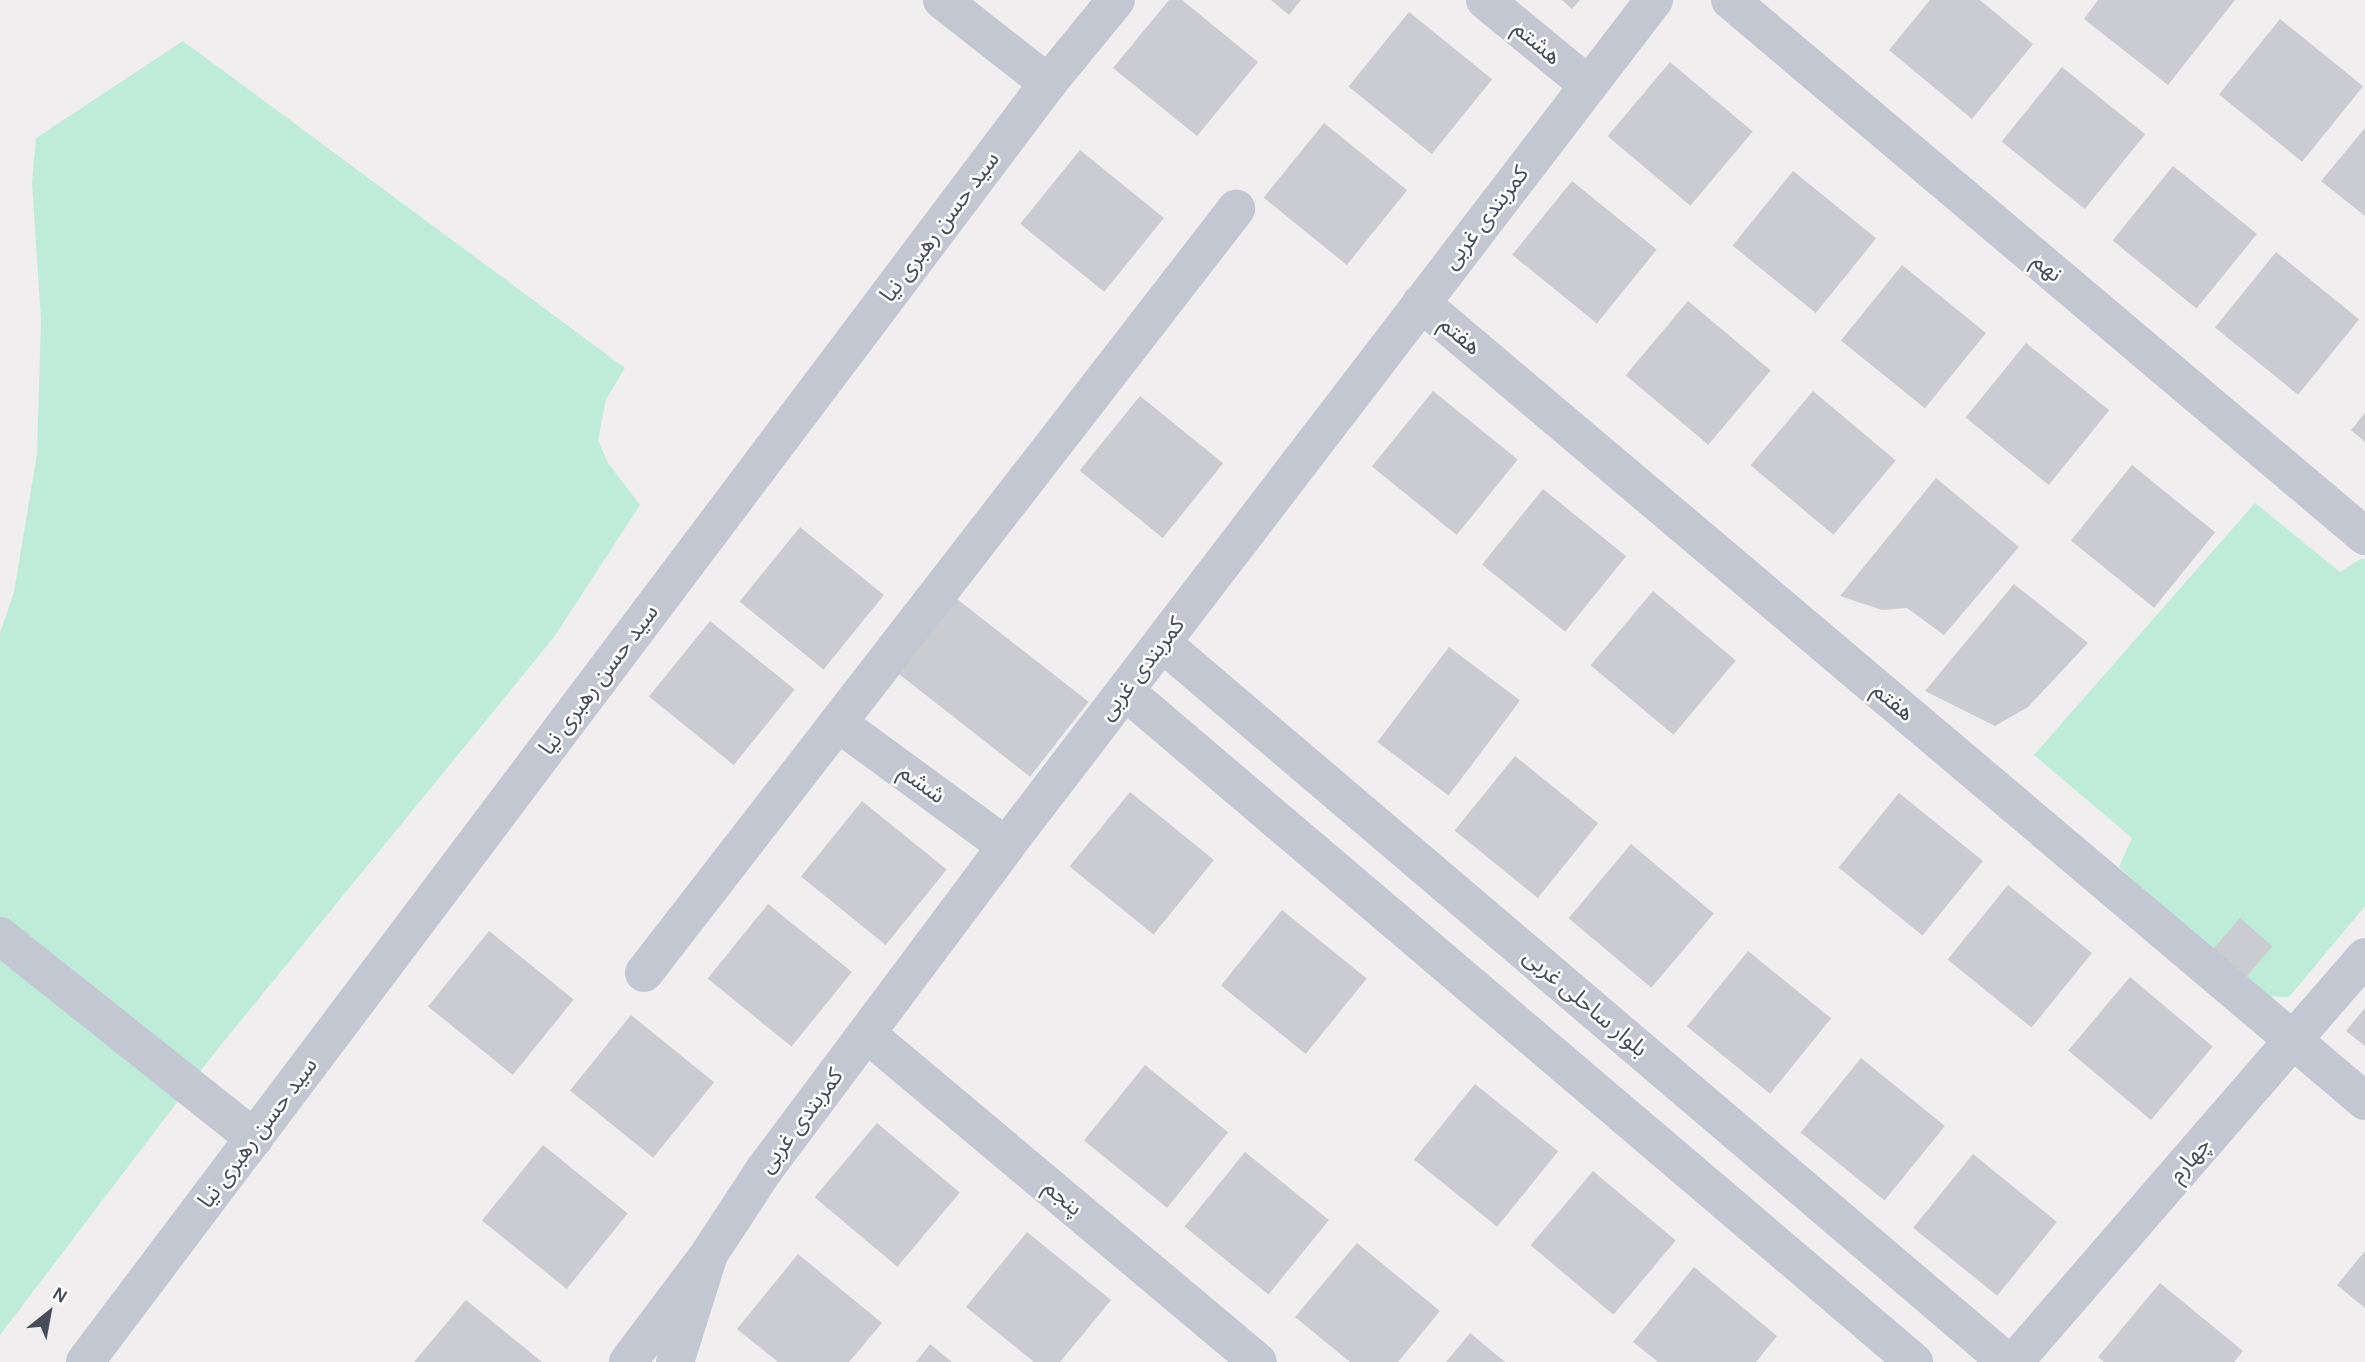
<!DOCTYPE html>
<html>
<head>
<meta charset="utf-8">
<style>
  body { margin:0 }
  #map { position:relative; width:2365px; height:1362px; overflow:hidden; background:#f0eeee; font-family:Karla,"Noto Sans Arabic",sans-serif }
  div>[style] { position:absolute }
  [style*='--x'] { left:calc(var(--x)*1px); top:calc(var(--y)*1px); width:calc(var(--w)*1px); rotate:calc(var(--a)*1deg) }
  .green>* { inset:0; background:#beecd8 }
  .building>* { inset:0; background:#cbccd2; transform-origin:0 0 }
  .minor>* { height:38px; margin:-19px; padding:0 19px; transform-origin:19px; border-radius:19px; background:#c2c7d2 }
  .tertiary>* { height:38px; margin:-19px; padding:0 19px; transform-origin:19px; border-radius:19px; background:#c2c7d2 }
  span { translate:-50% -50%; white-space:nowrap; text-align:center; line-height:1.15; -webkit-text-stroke:5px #fff; paint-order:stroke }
  .street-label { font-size:23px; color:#474e5a }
  .north { position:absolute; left:14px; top:1278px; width:70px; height:70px; -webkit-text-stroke:5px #fff; paint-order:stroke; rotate:31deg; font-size:19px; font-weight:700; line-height:28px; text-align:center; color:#474e5a }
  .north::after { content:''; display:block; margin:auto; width:24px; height:32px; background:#474e5a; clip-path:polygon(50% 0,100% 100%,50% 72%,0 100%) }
</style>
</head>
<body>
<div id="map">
  <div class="green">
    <i style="clip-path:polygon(183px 41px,625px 368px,606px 399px,598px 440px,608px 463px,640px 505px,554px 637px,216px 1051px,0 1335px,0 633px,14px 592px,37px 454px,41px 320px,32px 182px,36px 138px)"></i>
    <i style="clip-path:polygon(2255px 503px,2340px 572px,2362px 558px,2365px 560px,2365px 906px,2289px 997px,2260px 996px,2119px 867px,2132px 838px,2034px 755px)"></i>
  </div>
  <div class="building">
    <i style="clip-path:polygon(1169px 0,1182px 0,1258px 62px,1197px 136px,1113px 68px)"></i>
    <i style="clip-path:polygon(1271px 0,1301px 0,1289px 15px)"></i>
    <i style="clip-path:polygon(1562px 0,1580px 0,1572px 9px)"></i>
    <i style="clip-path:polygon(1930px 0,1980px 0,2033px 44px,1972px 119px,1889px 50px)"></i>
    <i style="clip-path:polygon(2098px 0,2235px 0,2168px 85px,2084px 19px)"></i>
    <i style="left:1409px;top:12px;width:107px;height:96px;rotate:39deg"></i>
    <i style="left:2280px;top:19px;width:107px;height:97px;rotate:39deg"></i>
    <i style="left:1670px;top:62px;width:108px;height:97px;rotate:40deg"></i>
    <i style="left:2062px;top:67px;width:107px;height:96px;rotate:39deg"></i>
    <i style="left:1324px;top:123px;width:107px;height:96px;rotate:39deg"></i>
    <i style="clip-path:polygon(2365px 128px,2365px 216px,2321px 181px)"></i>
    <i style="left:1080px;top:150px;width:108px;height:95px;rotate:39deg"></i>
    <i style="left:2173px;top:166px;width:108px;height:96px;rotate:39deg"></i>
    <i style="left:1793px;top:171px;width:107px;height:96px;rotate:39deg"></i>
    <i style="left:1572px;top:181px;width:109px;height:95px;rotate:39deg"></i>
    <i style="left:2276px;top:252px;width:107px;height:97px;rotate:39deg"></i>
    <i style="left:1902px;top:265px;width:108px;height:97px;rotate:39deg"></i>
    <i style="left:1688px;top:301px;width:108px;height:97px;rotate:40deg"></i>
    <i style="left:2026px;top:343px;width:107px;height:96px;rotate:39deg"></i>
    <i style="left:1433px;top:391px;width:109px;height:97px;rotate:39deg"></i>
    <i style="left:1813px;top:391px;width:108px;height:97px;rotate:40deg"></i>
    <i style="left:1140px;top:396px;width:107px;height:96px;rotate:39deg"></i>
    <i style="clip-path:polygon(2365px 413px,2365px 442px,2351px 430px)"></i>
    <i style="left:2132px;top:465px;width:107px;height:97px;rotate:39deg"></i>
    <i style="clip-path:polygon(1936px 478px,2019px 547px,1944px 635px,1907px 608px,1882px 610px,1840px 596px)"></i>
    <i style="left:1543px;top:489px;width:107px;height:97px;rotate:39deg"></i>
    <i style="left:800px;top:527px;width:108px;height:96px;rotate:39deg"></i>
    <i style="clip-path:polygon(2014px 584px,2088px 643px,2028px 707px,1995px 726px,1925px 691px)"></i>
    <i style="left:1653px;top:591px;width:108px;height:97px;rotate:40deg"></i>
    <i style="left:957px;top:599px;width:167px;height:95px;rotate:38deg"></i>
    <i style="left:710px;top:621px;width:109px;height:97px;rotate:39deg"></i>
    <i style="left:1449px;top:647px;width:89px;height:119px;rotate:37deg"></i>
    <i style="left:1515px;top:756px;width:107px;height:96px;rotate:39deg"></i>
    <i style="left:1130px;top:792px;width:108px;height:96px;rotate:39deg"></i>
    <i style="left:1899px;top:793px;width:108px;height:96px;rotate:39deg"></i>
    <i style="left:862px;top:801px;width:109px;height:97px;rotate:39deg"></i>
    <i style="left:1631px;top:844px;width:108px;height:97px;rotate:40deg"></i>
    <i style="left:2008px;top:885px;width:108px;height:96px;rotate:39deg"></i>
    <i style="left:768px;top:904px;width:108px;height:96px;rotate:39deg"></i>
    <i style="left:1282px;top:910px;width:109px;height:97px;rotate:39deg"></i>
    <i style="left:2240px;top:918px;width:43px;height:44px;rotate:41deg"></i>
    <i style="left:489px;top:931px;width:109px;height:97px;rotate:39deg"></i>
    <i style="left:1748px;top:951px;width:107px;height:97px;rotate:39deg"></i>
    <i style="left:2130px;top:977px;width:108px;height:96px;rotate:40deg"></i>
    <i style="clip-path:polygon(2365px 1008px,2365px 1046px,2346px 1031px)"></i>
    <i style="left:631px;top:1015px;width:107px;height:97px;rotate:39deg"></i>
    <i style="left:1861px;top:1058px;width:108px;height:96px;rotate:39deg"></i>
    <i style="left:1145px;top:1065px;width:107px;height:97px;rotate:39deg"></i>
    <i style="left:1475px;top:1084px;width:107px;height:97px;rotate:39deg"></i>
    <i style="left:877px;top:1123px;width:108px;height:97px;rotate:40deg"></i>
    <i style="left:543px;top:1145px;width:109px;height:97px;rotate:39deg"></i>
    <i style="left:1245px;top:1152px;width:108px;height:96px;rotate:39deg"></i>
    <i style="left:1973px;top:1154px;width:108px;height:95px;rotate:39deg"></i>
    <i style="left:1593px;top:1171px;width:108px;height:97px;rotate:40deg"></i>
    <i style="clip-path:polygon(1027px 1232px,1111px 1300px,1060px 1362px,1034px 1362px,966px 1307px)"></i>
    <i style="clip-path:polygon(1357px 1243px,1440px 1311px,1398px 1362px,1350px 1362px,1295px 1317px)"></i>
    <i style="clip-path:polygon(2365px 1251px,2365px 1308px,2337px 1285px)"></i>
    <i style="clip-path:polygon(798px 1254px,882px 1323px,849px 1362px,778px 1362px,737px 1329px)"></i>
    <i style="clip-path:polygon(1694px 1267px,1777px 1336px,1756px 1362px,1658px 1362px,1633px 1342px)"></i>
    <i style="clip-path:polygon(2160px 1283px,2243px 1351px,2234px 1362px,2104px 1362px,2098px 1357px)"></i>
    <i style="clip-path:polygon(466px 1300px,542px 1362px,414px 1362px)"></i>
    <i style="clip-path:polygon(1470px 1333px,1505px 1362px,1446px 1362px)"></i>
    <i style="clip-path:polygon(930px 1344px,952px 1362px,916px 1362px)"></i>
  </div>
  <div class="minor">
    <i style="--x:942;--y:0;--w:135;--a:38.1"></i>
    <i style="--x:1485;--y:0;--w:134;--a:39.5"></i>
    <i style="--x:1730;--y:0;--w:831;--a:40.17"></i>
    <i style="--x:1421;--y:303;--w:1236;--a:40.21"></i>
    <i style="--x:838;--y:723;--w:208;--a:36.2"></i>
    <i style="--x:0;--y:936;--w:325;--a:38.5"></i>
    <i style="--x:644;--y:973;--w:967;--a:-52.23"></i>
    <i style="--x:867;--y:1034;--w:510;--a:39.99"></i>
    <i style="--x:85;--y:1362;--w:1601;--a:-53.02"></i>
    <i style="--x:1048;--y:83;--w:107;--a:-50.7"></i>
    <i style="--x:628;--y:1362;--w:130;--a:-53.1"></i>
    <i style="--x:2014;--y:1362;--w:536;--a:-49.09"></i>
  </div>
  <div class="tertiary">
    <i style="--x:1162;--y:643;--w:1109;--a:40.39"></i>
    <i style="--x:1125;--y:691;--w:1036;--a:40.38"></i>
    <i style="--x:675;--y:1362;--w:113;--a:-72.5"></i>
    <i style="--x:709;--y:1254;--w:100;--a:-56.8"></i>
    <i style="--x:764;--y:1170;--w:404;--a:-53.2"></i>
    <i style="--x:1006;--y:846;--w:1066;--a:-52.55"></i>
  </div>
  <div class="street-label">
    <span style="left:1537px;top:43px;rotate:40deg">هشتم</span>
    <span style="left:1486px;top:218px;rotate:-52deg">کمربندی غربی</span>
    <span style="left:940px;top:227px;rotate:-53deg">سید حسن رهبری نیا</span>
    <span style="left:2047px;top:268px;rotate:40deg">نهم</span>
    <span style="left:1460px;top:336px;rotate:40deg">هفتم</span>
    <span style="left:1142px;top:669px;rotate:-52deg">کمربندی غربی</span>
    <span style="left:599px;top:680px;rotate:-53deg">سید حسن رهبری نیا</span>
    <span style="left:1893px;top:702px;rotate:40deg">هفتم</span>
    <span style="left:922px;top:784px;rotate:36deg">ششم</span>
    <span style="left:1585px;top:1003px;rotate:40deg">بلوار ساحلی غربی</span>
    <span style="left:801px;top:1121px;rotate:-53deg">کمربندی غربی</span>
    <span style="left:258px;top:1133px;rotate:-53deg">سید حسن رهبری نیا</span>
    <span style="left:2190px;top:1160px;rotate:-49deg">چهارم</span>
    <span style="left:1063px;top:1198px;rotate:40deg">پنجم</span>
  </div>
  <div class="north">N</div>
</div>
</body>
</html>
